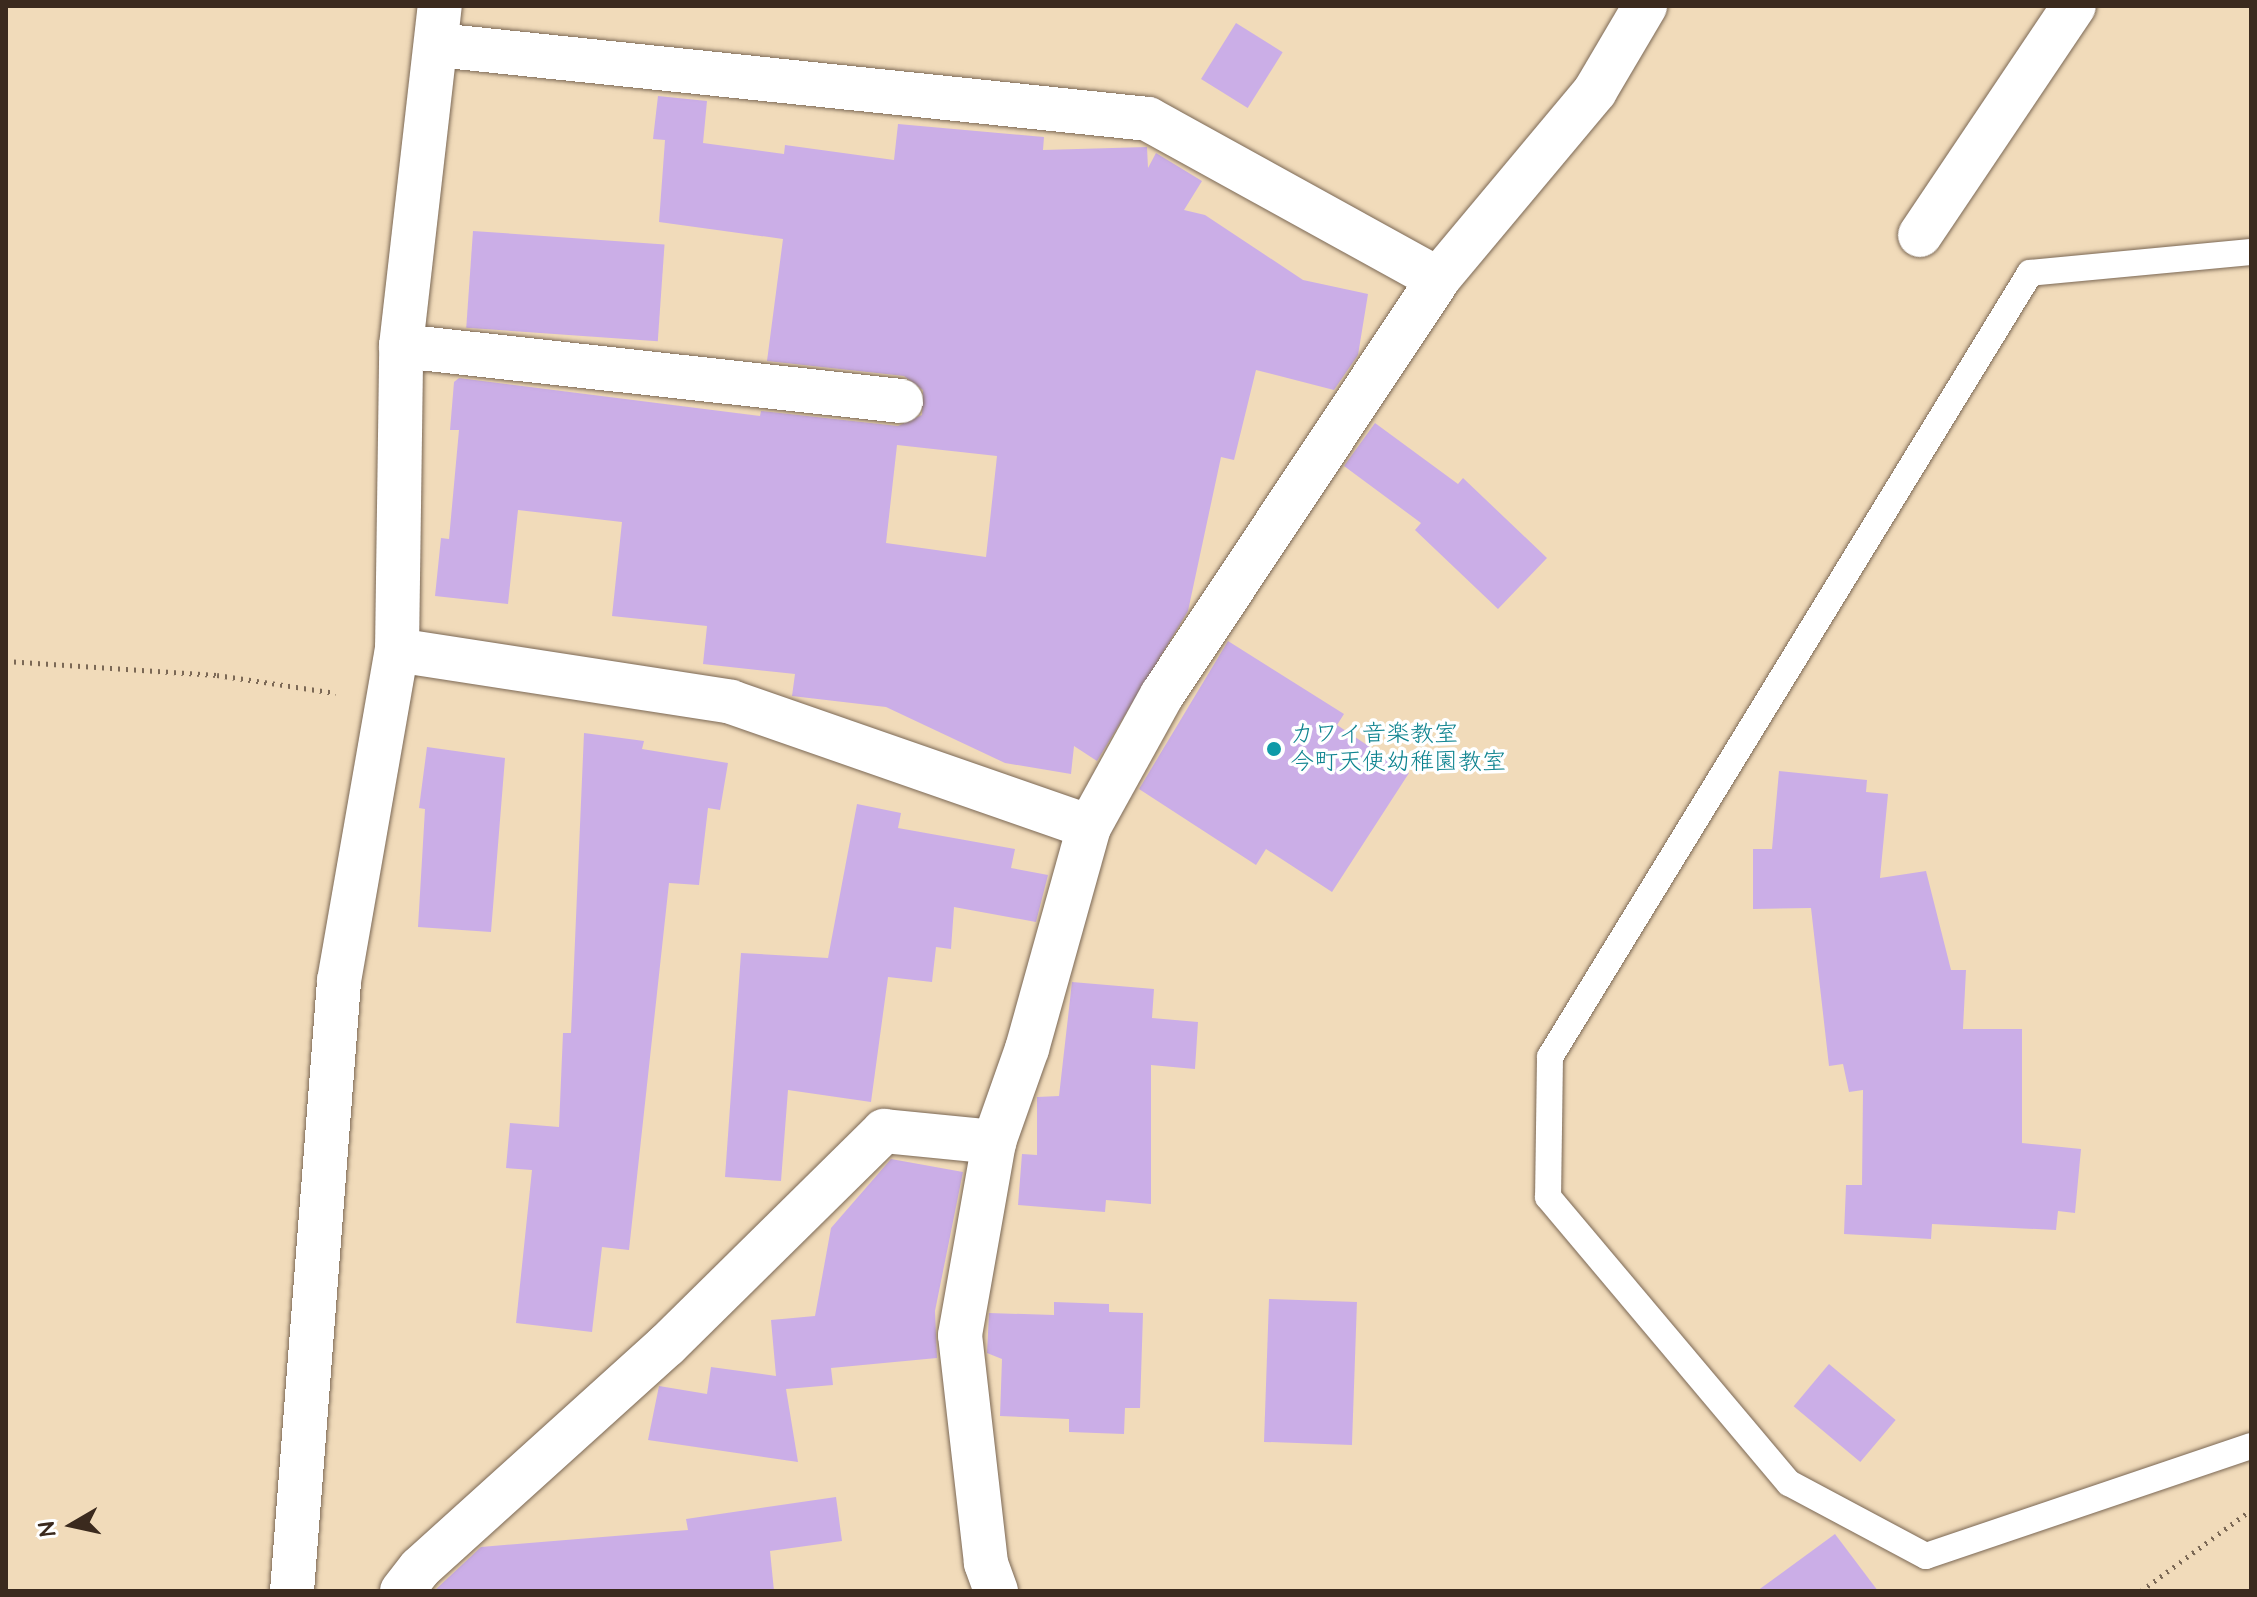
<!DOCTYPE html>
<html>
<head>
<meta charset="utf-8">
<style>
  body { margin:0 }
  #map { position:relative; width:2257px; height:1597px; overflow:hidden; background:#f1dbba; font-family:"Architects Daughter","Klee One",sans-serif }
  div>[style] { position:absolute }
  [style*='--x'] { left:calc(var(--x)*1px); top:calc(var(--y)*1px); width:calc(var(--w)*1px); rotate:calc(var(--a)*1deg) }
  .building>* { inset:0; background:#cbaee7; transform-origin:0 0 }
  .path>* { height:5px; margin-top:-2.5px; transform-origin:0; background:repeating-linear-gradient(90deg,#7b6855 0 2px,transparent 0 8px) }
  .roads { filter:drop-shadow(0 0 2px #7b6855) drop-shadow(0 0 2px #7b6855) }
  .lane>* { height:26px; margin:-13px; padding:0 13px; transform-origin:13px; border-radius:13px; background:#fff }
  .street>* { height:44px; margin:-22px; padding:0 22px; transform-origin:22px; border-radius:22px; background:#fff }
  .secondary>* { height:44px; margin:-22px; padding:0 22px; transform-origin:22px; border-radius:22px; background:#fff }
  .dots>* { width:22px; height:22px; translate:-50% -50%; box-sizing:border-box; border:4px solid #fff; border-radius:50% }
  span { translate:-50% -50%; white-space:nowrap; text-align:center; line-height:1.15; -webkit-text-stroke:7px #fff; paint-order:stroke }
  .culture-label { font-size:24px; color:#0d838f }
  .left { translate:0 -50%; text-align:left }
  .frame { position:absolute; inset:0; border:8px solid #3b2a1e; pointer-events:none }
  .north { position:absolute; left:32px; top:1485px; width:80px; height:80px; -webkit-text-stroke:6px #fff; paint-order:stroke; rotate:261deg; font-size:22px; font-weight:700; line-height:32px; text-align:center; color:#3b2a1e }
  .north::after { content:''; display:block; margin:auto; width:28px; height:36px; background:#3b2a1e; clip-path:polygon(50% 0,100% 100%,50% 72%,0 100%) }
</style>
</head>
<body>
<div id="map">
  <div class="building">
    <i style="left:1236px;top:23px;width:55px;height:66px;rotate:32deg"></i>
    <i style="clip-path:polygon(evenodd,658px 96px,707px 101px,703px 143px,784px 154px,785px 145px,894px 160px,898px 124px,1044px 137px,1043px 150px,1147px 147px,1148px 168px,1156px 153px,1202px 181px,1184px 210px,1205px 215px,1303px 280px,1368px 294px,1358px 355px,1334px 390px,1256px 370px,1234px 460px,1221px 457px,1188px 611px,1097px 761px,1074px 746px,1071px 774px,1005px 763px,886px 707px,792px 696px,795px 674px,703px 664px,707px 626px,612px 616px,622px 522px,518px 510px,508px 604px,435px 596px,441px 538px,449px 539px,459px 430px,450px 430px,454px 382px,459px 378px,760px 416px,761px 411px,898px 426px,922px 415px,923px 390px,904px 376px,767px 361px,783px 239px,659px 222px,665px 140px,653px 139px,658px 96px,897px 445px,997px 456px,986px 557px,886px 543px,897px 445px)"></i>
    <i style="left:473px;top:231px;width:192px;height:97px;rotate:4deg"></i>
    <i style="clip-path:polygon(1375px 423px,1458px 484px,1463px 478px,1547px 558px,1498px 609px,1415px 530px,1421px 523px,1344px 466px)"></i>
    <i style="clip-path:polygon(1228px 641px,1344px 714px,1337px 725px,1409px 773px,1332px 892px,1266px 849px,1256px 865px,1139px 789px)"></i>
    <i style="clip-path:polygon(584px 733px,644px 741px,642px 749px,728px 763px,720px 810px,708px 808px,699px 885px,669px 883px,629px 1250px,602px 1247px,592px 1332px,516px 1323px,532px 1170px,506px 1168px,510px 1123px,559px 1127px,563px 1033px,571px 1033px)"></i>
    <i style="clip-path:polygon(427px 747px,505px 758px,491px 932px,418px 927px,425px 809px,419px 808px)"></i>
    <i style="clip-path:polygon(1779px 771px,1867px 780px,1866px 792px,1888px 794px,1880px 878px,1926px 871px,1951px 970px,1966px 970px,1963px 1029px,2022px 1029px,2022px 1143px,2081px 1149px,2075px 1213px,2058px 1211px,2056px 1230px,1932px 1224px,1931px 1239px,1844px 1234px,1846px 1185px,1862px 1185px,1863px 1090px,1849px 1092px,1843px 1064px,1829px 1066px,1811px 908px,1753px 909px,1753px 849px,1772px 849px)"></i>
    <i style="clip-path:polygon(857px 804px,901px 813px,898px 828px,1015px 849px,1011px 868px,1048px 875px,1036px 922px,954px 907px,951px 949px,936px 947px,932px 982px,888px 977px,871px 1102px,788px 1090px,781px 1181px,725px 1177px,741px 953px,828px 958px)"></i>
    <i style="clip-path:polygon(1072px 982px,1154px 989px,1152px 1018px,1198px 1022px,1195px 1069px,1151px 1065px,1151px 1204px,1106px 1200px,1105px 1212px,1018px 1205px,1022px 1154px,1037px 1155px,1037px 1097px,1059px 1096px)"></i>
    <i style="clip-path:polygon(891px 1159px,963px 1172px,935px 1311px,937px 1358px,831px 1368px,833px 1385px,786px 1389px,798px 1462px,648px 1440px,659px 1386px,707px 1394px,711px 1367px,776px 1376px,771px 1320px,815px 1316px,831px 1228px)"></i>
    <i style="left:1269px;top:1299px;width:88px;height:143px;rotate:2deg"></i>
    <i style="clip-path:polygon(1054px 1302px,1109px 1304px,1109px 1312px,1143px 1313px,1140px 1408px,1125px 1408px,1124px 1434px,1069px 1432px,1069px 1419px,1000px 1416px,1002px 1359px,987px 1353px,989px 1313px,1054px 1315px)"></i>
    <i style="left:1829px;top:1364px;width:87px;height:55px;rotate:40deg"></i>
    <i style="clip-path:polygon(836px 1497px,842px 1541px,770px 1551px,774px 1591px,434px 1591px,481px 1547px,688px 1530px,686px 1519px)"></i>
    <i style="clip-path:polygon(1835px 1534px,1878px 1591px,1757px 1591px)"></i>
  </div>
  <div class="path">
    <i style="--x:6;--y:661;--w:211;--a:3.8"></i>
    <i style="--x:217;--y:675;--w:120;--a:8.6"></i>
    <i style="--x:2141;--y:1591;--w:137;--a:-36.4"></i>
  </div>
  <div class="roads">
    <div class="lane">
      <i style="--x:2251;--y:252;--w:222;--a:174.6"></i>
      <i style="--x:2030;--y:273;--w:919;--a:121.48"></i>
      <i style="--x:1550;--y:1057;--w:140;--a:90.8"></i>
      <i style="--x:1548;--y:1197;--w:374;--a:49.9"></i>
      <i style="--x:1789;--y:1483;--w:155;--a:28.1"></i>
      <i style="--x:1926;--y:1556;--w:343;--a:-18.7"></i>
    </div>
    <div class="street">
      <i style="--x:437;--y:45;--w:715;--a:5.94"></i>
      <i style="--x:1148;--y:119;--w:331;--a:28.9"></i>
      <i style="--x:1920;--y:235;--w:276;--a:-56.1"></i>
      <i style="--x:401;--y:346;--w:503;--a:6.28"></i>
      <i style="--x:397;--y:650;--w:338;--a:8.8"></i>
      <i style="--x:731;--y:702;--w:379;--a:19.2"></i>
      <i style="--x:402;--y:1591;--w:29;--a:-52"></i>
      <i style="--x:420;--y:1568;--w:333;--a:-42.1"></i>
      <i style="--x:667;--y:1345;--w:305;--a:-44.6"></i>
      <i style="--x:884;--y:1131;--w:111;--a:5.7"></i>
      <i style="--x:996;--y:1591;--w:30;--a:-110"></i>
      <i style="--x:986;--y:1563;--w:229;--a:-96.5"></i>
      <i style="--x:960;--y:1335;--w:196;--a:-80"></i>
      <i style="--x:994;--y:1142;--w:99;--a:-70.5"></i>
      <i style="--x:1027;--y:1049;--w:230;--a:-74.4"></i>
      <i style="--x:1089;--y:827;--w:151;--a:-61.1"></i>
      <i style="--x:1162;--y:695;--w:499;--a:-56.4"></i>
      <i style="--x:1438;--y:279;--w:245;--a:-50.1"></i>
      <i style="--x:1595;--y:91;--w:99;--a:-59.5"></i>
    </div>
    <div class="secondary">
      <i style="--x:292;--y:1591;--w:612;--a:-85.59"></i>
      <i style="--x:339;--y:981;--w:336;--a:-80.1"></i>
      <i style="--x:397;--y:650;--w:304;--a:-89.2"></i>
      <i style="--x:401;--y:346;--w:342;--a:-83.5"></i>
    </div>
  </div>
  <div class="dots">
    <i style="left:1274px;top:749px;background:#0f9aa8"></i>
  </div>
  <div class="culture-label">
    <span class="left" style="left:1290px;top:749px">カワイ音楽教室<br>今町天使幼稚園教室</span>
  </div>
  <div class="frame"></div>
  <div class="north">N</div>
</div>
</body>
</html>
